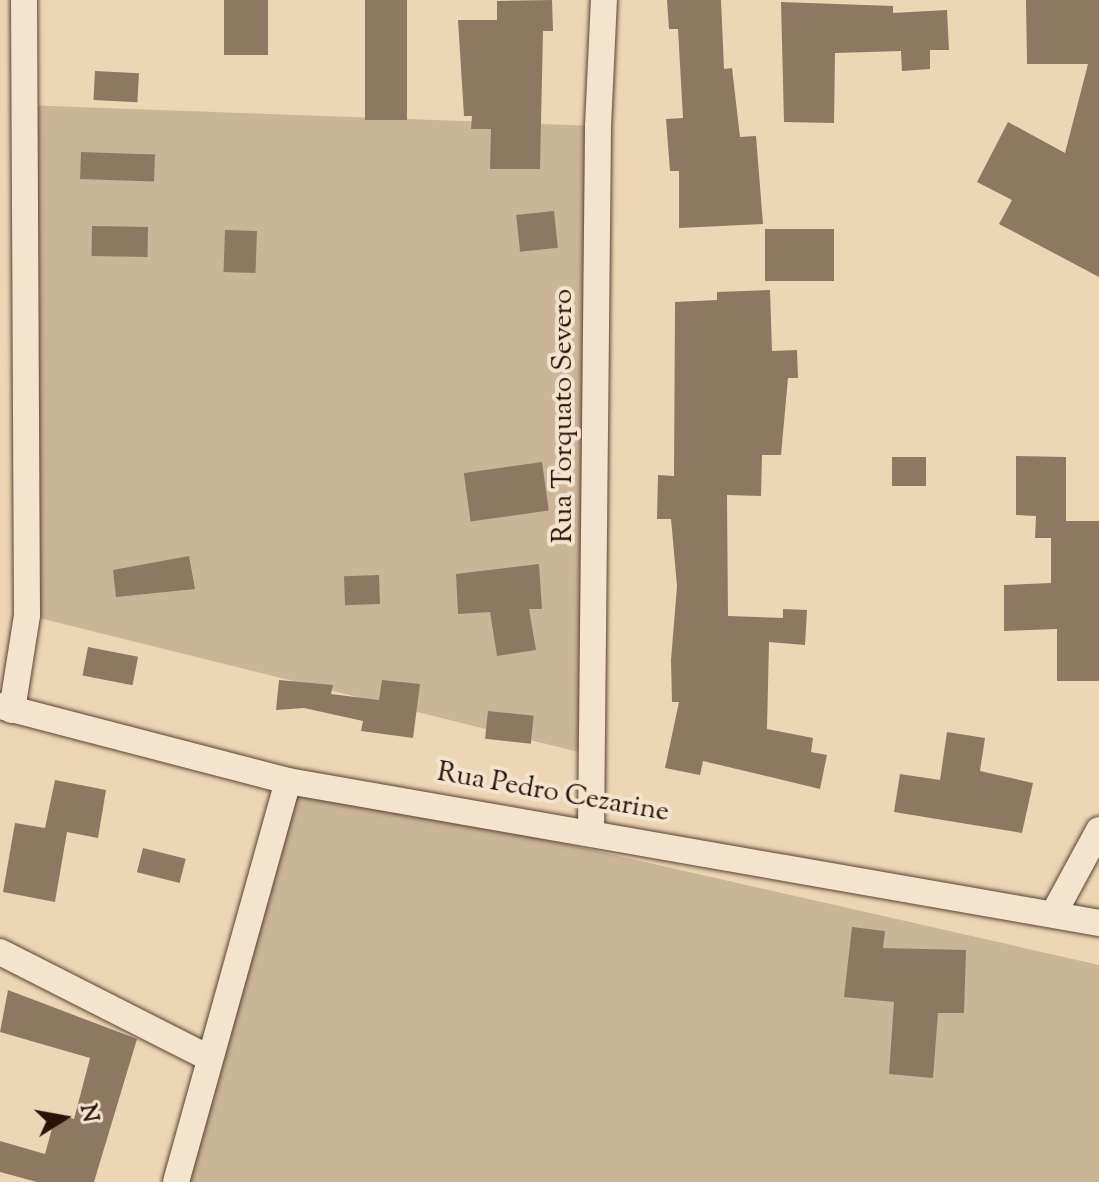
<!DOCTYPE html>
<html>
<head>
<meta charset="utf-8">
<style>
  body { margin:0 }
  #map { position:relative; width:1099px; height:1182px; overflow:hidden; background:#ecd6b4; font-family:"Sorts Mill Goudy",serif }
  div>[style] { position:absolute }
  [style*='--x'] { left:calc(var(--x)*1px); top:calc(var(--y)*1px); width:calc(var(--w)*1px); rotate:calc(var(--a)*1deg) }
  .green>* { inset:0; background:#cbb597 }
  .building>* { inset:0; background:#8f7861; transform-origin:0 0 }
  .roads { filter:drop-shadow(0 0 2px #5b4332) drop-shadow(0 0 2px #5b4332) }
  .street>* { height:26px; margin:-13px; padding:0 13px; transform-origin:13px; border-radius:13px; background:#f3e4ce }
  span { translate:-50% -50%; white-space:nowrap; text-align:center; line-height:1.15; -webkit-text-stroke:8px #f3e4ce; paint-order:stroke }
  .street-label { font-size:28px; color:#2b1207 }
  .north { position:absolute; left:24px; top:1078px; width:80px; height:80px; -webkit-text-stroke:6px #f3e4ce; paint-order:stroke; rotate:79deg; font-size:22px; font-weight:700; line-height:32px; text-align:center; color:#2b1207 }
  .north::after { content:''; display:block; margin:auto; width:28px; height:36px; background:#2b1207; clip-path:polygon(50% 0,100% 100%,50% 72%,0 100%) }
</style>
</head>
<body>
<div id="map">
  <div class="green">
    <i style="clip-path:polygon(22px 105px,598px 126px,595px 756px,27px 615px)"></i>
    <i style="clip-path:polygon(288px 781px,1099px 965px,1099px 1182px,177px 1182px)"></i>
  </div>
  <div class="building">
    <i style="left:224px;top:0;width:44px;height:55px"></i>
    <i style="left:365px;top:0;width:42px;height:120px"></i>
    <i style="clip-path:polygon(552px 0,553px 31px,543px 31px,540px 169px,490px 169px,491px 129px,471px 129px,472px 116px,464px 116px,458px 20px,497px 20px,497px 1px)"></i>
    <i style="clip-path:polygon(667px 0,721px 0,724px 69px,732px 68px,740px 137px,756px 136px,763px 224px,679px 228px,679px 171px,670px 171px,666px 119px,683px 118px,678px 29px,669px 29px)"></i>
    <i style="clip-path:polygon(1026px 0,1099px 0,1099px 277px,999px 224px,1012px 200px,977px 182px,1008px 122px,1065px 153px,1088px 64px,1027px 64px)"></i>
    <i style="clip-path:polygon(781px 2px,893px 6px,893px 13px,947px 10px,949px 50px,930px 50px,930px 69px,902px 71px,901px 51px,835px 53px,834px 123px,784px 122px)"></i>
    <i style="left:95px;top:71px;width:44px;height:29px;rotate:3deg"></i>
    <i style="left:81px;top:152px;width:74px;height:27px;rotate:2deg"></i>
    <i style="left:554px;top:211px;width:37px;height:38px;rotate:84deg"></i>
    <i style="left:92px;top:226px;width:56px;height:30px;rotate:1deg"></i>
    <i style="left:765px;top:229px;width:69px;height:52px"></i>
    <i style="left:225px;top:230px;width:32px;height:42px;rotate:2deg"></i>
    <i style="clip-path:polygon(770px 290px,772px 351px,797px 350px,798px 378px,788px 378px,781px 455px,762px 455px,761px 496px,727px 495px,728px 616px,783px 618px,783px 609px,807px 610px,805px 645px,769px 642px,767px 729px,813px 738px,811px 752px,827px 755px,820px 789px,703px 761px,700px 775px,665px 768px,679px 702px,672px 702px,671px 660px,677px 586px,671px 519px,657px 519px,658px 475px,674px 476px,675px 302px,717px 300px,717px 292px)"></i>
    <i style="clip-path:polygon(1016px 456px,1066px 457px,1066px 521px,1099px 521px,1099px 681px,1057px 681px,1057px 629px,1004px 631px,1004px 585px,1051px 583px,1051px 538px,1035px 538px,1036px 516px,1016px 515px)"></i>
    <i style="left:892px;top:457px;width:34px;height:29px"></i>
    <i style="left:542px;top:462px;width:49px;height:79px;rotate:82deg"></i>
    <i style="clip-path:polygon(189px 556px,195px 589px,116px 597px,113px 570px)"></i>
    <i style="clip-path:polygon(539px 564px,542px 609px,529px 609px,536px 650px,497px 656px,490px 612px,458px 614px,456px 574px)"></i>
    <i style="left:379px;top:575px;width:29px;height:35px;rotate:88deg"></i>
    <i style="left:88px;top:647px;width:51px;height:29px;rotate:11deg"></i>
    <i style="clip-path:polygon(279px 680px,333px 685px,331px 694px,379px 700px,382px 680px,420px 684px,413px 738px,361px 731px,363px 721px,304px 708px,276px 710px)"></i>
    <i style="left:488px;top:711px;width:46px;height:28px;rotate:6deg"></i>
    <i style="clip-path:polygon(947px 732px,985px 738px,980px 771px,1033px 783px,1022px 833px,894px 812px,900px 774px,940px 780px)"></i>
    <i style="clip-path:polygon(55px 780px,106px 790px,98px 838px,67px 832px,55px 902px,3px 892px,15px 823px,45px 828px)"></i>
    <i style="left:143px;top:848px;width:44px;height:25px;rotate:14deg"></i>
    <i style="clip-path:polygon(852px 927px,885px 931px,883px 948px,966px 950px,964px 1013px,938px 1013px,933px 1078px,889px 1074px,894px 1002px,844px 997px)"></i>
    <i style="clip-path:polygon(8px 990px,137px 1039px,94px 1182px,37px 1182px,0 1172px,0 1141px,45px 1154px,56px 1114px,74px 1119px,90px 1058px,0 1032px)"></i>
  </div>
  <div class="roads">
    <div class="street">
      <i style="--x:0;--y:706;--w:298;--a:14.6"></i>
      <i style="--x:288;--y:781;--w:823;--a:9.93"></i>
      <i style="--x:12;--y:710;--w:96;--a:-81"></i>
      <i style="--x:27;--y:615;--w:615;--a:-90.28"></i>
      <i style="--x:591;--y:832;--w:706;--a:-89.43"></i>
      <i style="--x:598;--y:126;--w:126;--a:-87.3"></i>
      <i style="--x:1055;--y:911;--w:92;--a:-61.5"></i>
      <i style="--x:0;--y:952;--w:234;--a:26.9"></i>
      <i style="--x:176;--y:1182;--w:416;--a:-74.4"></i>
    </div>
  </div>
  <div class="street-label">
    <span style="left:564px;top:416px;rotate:-90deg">Rua Torquato Severo</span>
    <span style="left:553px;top:793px;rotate:10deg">Rua Pedro Cezarine</span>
  </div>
  <div class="north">N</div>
</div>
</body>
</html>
